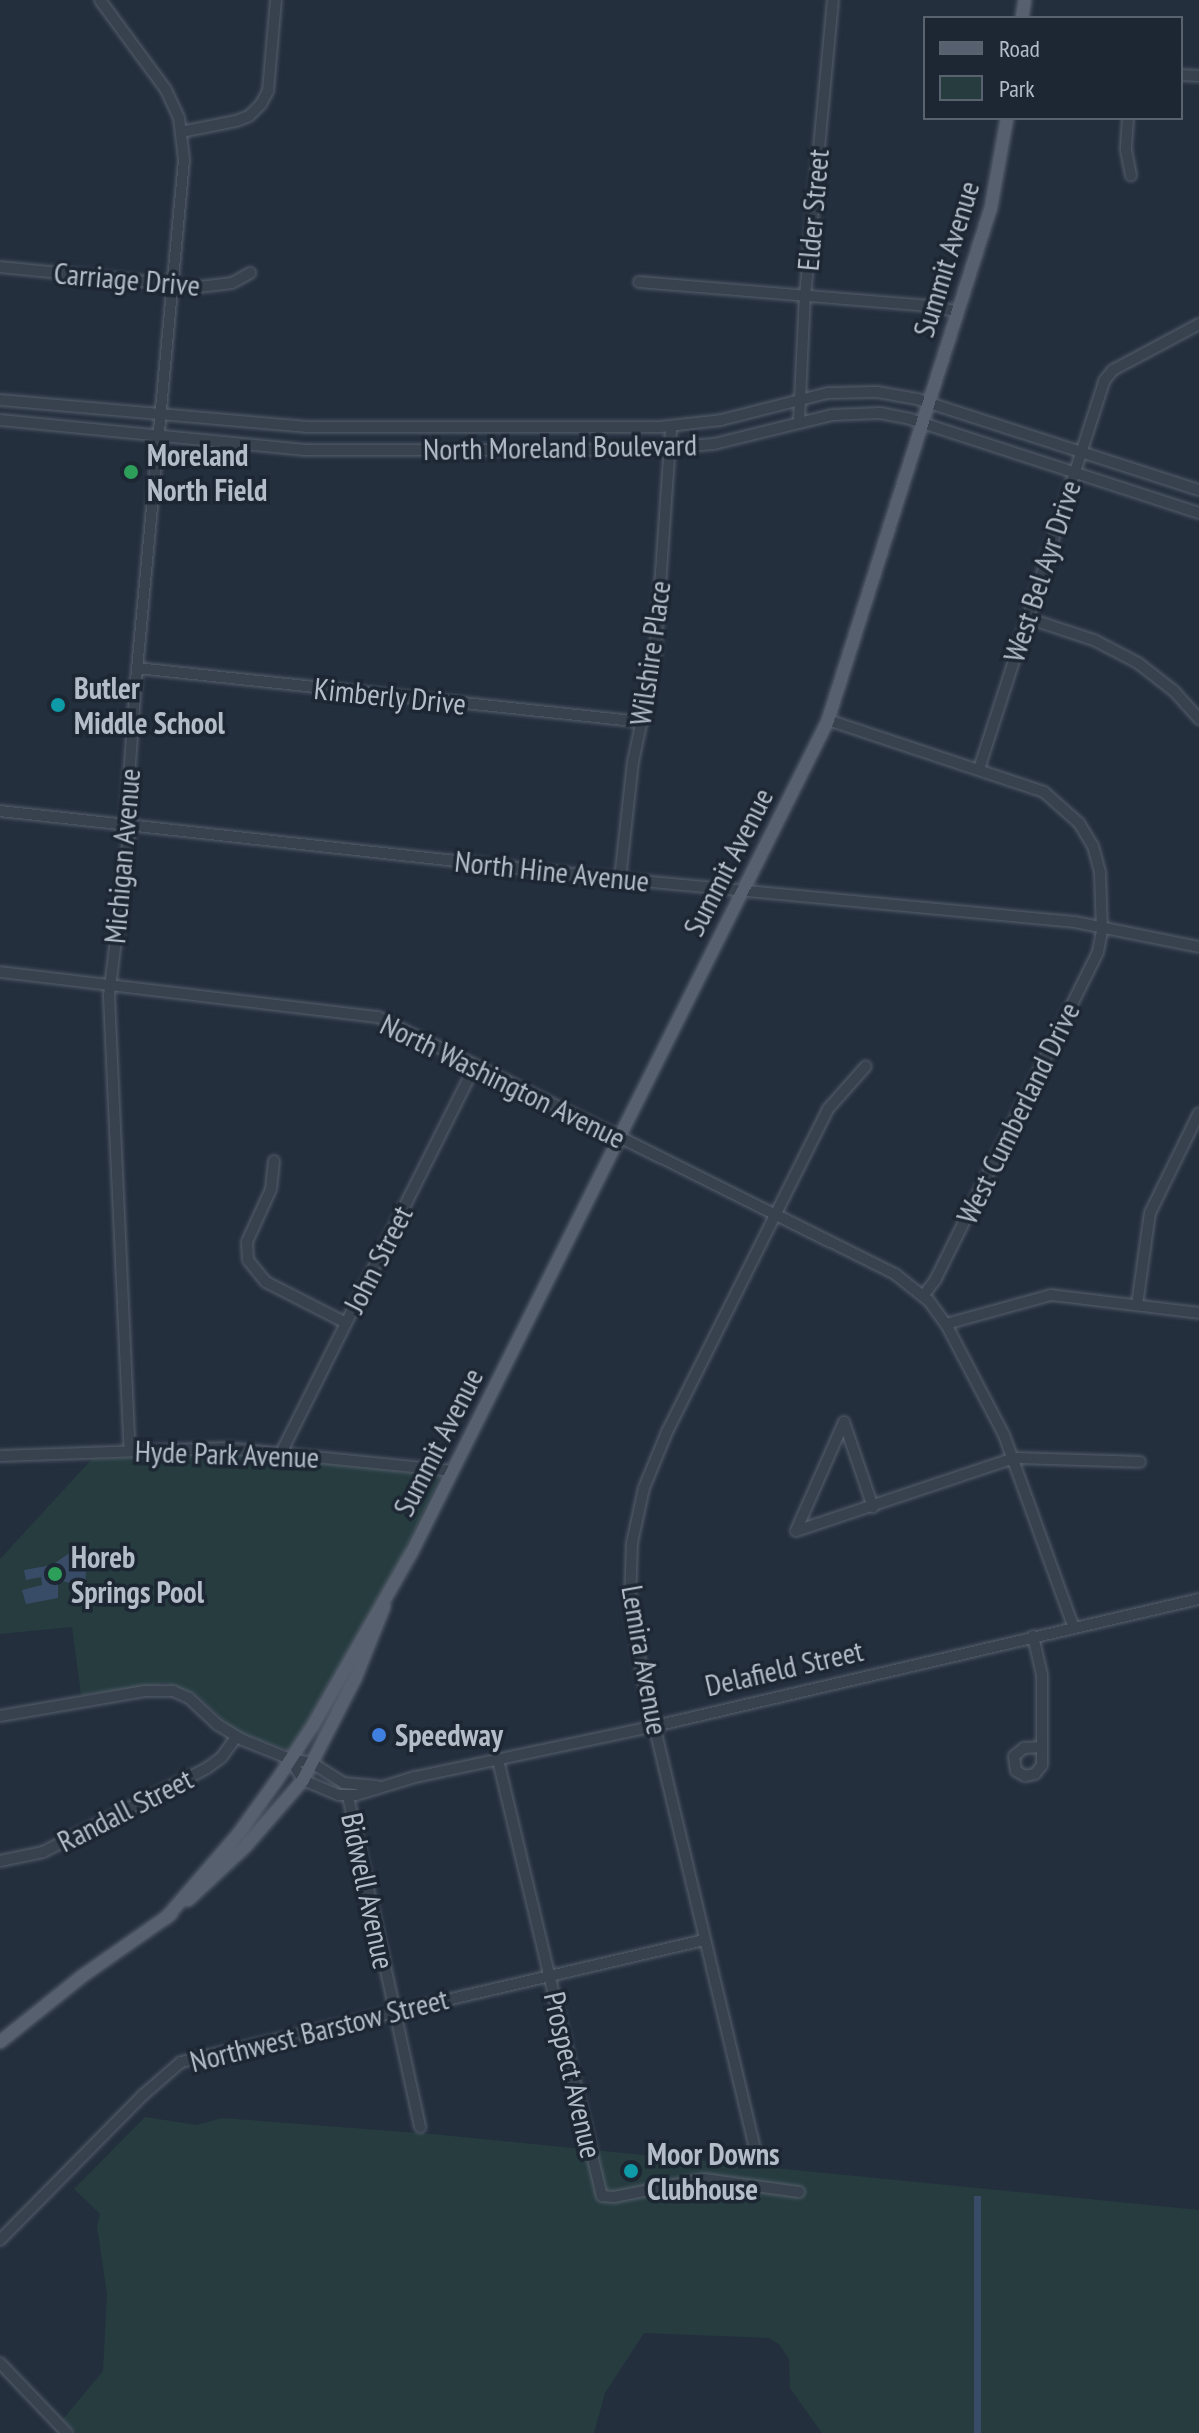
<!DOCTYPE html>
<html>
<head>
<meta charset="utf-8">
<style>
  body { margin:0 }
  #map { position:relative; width:1199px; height:2433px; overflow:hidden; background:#242f3e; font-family:"PT Sans Narrow",sans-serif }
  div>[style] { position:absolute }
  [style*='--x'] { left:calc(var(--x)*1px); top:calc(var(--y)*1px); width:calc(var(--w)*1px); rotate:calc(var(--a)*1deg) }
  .green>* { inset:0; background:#263c3f }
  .water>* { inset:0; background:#394c67; transform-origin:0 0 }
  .roads { filter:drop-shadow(0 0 2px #565f6c) drop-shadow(0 0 2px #565f6c) }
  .minor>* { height:10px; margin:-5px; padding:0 5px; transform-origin:5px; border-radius:5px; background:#38414e }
  .major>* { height:12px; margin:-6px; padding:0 6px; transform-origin:6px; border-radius:6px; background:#56606e }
  .dots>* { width:22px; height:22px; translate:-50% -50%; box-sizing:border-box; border:4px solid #1d2633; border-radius:50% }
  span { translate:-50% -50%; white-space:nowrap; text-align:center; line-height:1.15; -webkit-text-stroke:7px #1d2633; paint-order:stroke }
  .street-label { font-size:30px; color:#b4bcc9 }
  .poi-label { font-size:30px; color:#b4bcc9; font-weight:700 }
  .left { translate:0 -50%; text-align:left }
  .legend { position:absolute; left:923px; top:16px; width:260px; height:104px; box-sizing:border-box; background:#1d2633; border:2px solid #59626f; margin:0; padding:10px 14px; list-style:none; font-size:24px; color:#b4bcc9 }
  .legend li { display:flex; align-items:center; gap:16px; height:40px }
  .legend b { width:40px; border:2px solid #59626f }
</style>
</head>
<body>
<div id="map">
  <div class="green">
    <i style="clip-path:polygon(228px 1453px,441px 1476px,407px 1547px,290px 1751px,234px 1730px,196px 1694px,166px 1683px,81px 1695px,72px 1627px,0 1634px,0 1559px,92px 1459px)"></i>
    <i style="clip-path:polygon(145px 2117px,197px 2125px,222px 2118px,432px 2134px,1199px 2210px,1199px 2433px,822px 2433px,790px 2388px,789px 2359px,779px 2344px,769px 2338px,644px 2333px,605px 2393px,594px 2433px,76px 2433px,63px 2419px,103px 2371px,107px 2294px,97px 2226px,100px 2214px,74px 2189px)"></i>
  </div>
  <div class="water">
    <i style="clip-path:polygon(74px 1550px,86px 1571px,85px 1587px,58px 1580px,58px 1598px,26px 1604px,22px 1590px,42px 1585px,41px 1577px,26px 1580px,24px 1570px,52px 1565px)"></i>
    <i style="left:974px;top:2196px;width:7px;height:237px"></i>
  </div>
  <div class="roads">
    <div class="minor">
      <i style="--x:100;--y:0;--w:112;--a:53.7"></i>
      <i style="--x:166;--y:90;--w:31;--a:65"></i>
      <i style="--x:179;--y:118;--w:42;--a:83.2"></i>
      <i style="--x:184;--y:160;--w:522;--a:95.27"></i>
      <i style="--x:136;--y:680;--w:127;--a:94.1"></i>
      <i style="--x:127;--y:807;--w:20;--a:81"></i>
      <i style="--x:130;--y:827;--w:170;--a:97.1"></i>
      <i style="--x:109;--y:996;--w:454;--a:87.4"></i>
      <i style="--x:1181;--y:75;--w:18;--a:3"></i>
      <i style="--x:1128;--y:118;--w:32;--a:94"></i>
      <i style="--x:1126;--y:150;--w:26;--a:79"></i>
      <i style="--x:181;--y:132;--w:56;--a:-11.3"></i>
      <i style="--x:236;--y:121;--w:14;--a:-21"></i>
      <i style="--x:249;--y:116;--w:17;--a:-45"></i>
      <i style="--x:261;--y:104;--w:15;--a:-62"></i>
      <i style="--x:268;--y:91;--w:91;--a:-85"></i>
      <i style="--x:0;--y:267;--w:200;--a:5.7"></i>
      <i style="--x:199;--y:287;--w:33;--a:-7"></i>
      <i style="--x:232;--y:283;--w:21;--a:-29"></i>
      <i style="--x:639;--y:282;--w:295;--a:4.7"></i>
      <i style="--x:933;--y:306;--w:26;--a:13"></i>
      <i style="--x:0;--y:400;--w:309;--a:5"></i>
      <i style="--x:308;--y:427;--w:352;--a:0"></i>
      <i style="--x:660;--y:427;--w:61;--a:-6.5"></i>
      <i style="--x:721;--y:420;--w:110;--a:-14.2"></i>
      <i style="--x:828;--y:393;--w:49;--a:-1.2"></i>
      <i style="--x:877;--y:392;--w:41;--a:9.9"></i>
      <i style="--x:917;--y:399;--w:296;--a:17.9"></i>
      <i style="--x:0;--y:420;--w:307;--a:5.6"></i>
      <i style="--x:306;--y:450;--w:335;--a:0"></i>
      <i style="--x:641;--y:450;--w:73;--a:-4.7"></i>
      <i style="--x:714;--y:444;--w:122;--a:-13.8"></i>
      <i style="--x:832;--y:415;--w:48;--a:-2.4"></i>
      <i style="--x:880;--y:413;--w:31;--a:11"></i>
      <i style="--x:910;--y:419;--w:304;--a:18"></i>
      <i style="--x:799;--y:421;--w:125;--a:-87.3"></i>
      <i style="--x:805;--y:296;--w:297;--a:-84.6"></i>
      <i style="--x:1027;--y:618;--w:71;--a:18.2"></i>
      <i style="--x:1094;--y:640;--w:50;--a:27.6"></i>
      <i style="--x:1138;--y:663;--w:46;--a:37.9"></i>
      <i style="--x:1174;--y:691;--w:38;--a:48"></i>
      <i style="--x:137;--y:668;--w:508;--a:6.1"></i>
      <i style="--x:828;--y:720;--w:228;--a:18.4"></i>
      <i style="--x:1044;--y:792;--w:47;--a:41.5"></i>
      <i style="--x:1079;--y:823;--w:27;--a:59"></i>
      <i style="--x:1093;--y:846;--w:28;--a:75"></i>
      <i style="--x:1100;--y:873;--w:58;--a:88"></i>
      <i style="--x:1102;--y:931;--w:21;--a:101"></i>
      <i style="--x:1098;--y:952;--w:365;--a:116.4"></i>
      <i style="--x:936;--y:1279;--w:21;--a:127"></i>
      <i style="--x:979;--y:769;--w:408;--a:-72.1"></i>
      <i style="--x:1104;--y:381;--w:14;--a:-51"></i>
      <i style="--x:1113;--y:370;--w:98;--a:-28.1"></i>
      <i style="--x:0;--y:811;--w:624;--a:6.26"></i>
      <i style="--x:620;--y:879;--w:457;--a:5.4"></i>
      <i style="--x:1075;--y:922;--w:126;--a:11.4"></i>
      <i style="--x:620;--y:879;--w:118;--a:-83.7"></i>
      <i style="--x:633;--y:762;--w:106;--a:-78.1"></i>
      <i style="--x:655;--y:658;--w:232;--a:-86"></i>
      <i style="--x:0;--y:972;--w:381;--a:6.8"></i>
      <i style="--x:378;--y:1017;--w:577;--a:26.43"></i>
      <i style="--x:895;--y:1274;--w:43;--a:38.5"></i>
      <i style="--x:929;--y:1301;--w:29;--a:54"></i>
      <i style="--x:946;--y:1324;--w:125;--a:62.4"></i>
      <i style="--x:1004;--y:1435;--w:203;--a:70.1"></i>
      <i style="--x:274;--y:1161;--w:28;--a:96"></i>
      <i style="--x:271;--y:1189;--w:58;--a:114.4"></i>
      <i style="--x:247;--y:1242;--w:18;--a:87"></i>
      <i style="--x:248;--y:1260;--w:28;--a:51"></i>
      <i style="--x:266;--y:1282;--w:90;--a:27.1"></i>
      <i style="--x:1137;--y:1305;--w:93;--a:-82"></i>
      <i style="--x:1150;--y:1213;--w:111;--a:-63.9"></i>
      <i style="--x:946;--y:1324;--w:109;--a:-15.4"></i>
      <i style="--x:1051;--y:1295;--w:149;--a:6.9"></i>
      <i style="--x:844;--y:1422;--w:119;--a:113.8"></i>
      <i style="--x:796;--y:1531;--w:230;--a:-18.5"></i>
      <i style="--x:1014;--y:1458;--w:126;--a:1.8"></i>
      <i style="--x:844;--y:1422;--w:90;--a:71.2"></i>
      <i style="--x:281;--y:1453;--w:434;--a:-63.4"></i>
      <i style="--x:0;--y:1456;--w:226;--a:-2"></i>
      <i style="--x:226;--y:1448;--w:228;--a:5.8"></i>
      <i style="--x:1033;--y:1636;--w:39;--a:77"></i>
      <i style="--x:1042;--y:1674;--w:91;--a:90"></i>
      <i style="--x:1042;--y:1765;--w:11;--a:128"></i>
      <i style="--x:1035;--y:1774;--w:10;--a:169"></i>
      <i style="--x:1025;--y:1776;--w:10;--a:-151"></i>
      <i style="--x:1016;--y:1771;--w:15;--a:-98"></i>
      <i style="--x:1014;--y:1756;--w:13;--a:-39"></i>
      <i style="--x:1024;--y:1748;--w:18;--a:-3"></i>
      <i style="--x:0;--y:1716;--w:147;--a:-9.8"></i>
      <i style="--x:145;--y:1691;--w:28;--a:0"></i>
      <i style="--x:173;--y:1691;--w:17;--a:24"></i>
      <i style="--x:189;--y:1698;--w:40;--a:43"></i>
      <i style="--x:218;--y:1725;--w:29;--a:31"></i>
      <i style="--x:243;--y:1740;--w:51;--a:22"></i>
      <i style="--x:290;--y:1759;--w:22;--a:10"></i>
      <i style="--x:312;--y:1763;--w:38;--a:32"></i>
      <i style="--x:344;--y:1783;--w:33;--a:5"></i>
      <i style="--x:290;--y:1759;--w:25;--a:58"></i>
      <i style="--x:303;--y:1780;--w:39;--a:23"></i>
      <i style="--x:339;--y:1795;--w:17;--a:0"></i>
      <i style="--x:356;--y:1795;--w:62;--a:-17"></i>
      <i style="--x:415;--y:1777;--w:245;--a:-12"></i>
      <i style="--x:655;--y:1726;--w:559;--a:-13.14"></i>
      <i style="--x:498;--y:1760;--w:448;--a:76.6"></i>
      <i style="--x:602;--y:2196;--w:12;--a:5"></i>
      <i style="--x:614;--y:2197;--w:92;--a:-11.3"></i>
      <i style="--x:704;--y:2179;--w:96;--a:7.8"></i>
      <i style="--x:348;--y:1796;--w:339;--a:77.7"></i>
      <i style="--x:0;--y:1861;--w:44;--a:-11.8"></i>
      <i style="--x:43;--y:1852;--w:184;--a:-27.1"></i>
      <i style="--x:207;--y:1768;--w:17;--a:-36"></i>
      <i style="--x:221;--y:1758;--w:26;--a:-54"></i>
      <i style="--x:757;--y:2157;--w:497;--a:-103.4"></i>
      <i style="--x:642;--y:1673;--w:72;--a:-99.6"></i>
      <i style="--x:630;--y:1602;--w:59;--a:-88.1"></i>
      <i style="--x:632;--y:1543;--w:56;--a:-77.7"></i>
      <i style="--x:644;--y:1488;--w:61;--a:-67.7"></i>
      <i style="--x:667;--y:1432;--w:361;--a:-63.5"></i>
      <i style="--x:828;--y:1109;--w:57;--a:-48.5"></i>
      <i style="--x:0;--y:2240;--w:204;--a:-45.4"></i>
      <i style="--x:143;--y:2095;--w:50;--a:-41"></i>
      <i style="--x:181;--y:2062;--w:537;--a:-13.13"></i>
      <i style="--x:0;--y:2363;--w:97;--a:46.3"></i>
    </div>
    <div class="major">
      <i style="--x:1022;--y:18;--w:18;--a:-81"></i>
      <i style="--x:188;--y:1900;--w:78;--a:-42.9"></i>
      <i style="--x:245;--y:1847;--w:89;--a:-49.1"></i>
      <i style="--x:303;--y:1780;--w:114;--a:-62.8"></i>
      <i style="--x:355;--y:1679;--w:78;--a:-68.1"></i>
      <i style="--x:166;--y:1918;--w:112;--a:-49.3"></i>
      <i style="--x:239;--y:1833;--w:65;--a:-54.4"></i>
      <i style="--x:277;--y:1780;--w:64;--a:-56.6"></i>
      <i style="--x:312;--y:1727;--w:202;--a:-60.3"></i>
      <i style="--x:412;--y:1552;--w:930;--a:-63.43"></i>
      <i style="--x:828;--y:720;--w:538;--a:-72.37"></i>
      <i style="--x:991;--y:207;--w:90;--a:-79.8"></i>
      <i style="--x:0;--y:2042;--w:104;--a:-38.7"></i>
      <i style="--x:81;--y:1977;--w:110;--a:-35"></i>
    </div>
  </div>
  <div class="dots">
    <i style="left:131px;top:472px;background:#2e9e5b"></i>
    <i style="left:58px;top:705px;background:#0f9aa8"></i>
    <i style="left:55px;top:1574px;background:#2e9e5b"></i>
    <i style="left:379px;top:1735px;background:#3f7fe0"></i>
    <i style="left:631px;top:2171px;background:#0f9aa8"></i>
  </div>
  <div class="street-label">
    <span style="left:813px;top:210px;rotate:-85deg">Elder Street</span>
    <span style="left:946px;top:259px;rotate:-73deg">Summit Avenue</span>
    <span style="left:127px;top:279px;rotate:5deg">Carriage Drive</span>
    <span style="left:560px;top:447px;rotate:-1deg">North Moreland Boulevard</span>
    <span style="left:1042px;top:571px;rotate:-72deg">West Bel Ayr Drive</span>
    <span style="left:650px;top:653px;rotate:-82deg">Wilshire Place</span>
    <span style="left:390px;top:696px;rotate:6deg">Kimberly Drive</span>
    <span style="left:122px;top:856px;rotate:-85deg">Michigan Avenue</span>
    <span style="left:728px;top:862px;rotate:-63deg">Summit Avenue</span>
    <span style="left:552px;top:871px;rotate:6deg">North Hine Avenue</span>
    <span style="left:503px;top:1081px;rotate:26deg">North Washington Avenue</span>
    <span style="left:1018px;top:1113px;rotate:-64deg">West Cumberland Drive</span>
    <span style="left:378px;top:1259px;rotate:-63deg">John Street</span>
    <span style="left:438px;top:1442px;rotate:-63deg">Summit Avenue</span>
    <span style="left:227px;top:1454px;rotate:2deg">Hyde Park Avenue</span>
    <span style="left:645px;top:1660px;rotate:80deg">Lemira Avenue</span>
    <span style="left:784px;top:1668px;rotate:-13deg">Delafield Street</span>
    <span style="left:125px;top:1810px;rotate:-27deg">Randall Street</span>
    <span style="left:368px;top:1891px;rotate:78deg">Bidwell Avenue</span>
    <span style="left:319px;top:2030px;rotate:-14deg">Northwest Barstow Street</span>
    <span style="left:573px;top:2075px;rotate:77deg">Prospect Avenue</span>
  </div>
  <div class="poi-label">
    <span class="left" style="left:147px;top:472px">Moreland<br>North Field</span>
    <span class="left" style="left:74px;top:705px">Butler<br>Middle School</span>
    <span class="left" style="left:71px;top:1574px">Horeb<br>Springs Pool</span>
    <span class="left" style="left:395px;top:1735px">Speedway</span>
    <span class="left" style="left:647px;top:2171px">Moor Downs<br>Clubhouse</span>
  </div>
  <ul class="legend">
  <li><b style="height:10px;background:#56606e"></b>Road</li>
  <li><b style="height:22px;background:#263c3f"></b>Park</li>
  </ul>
</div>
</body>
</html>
